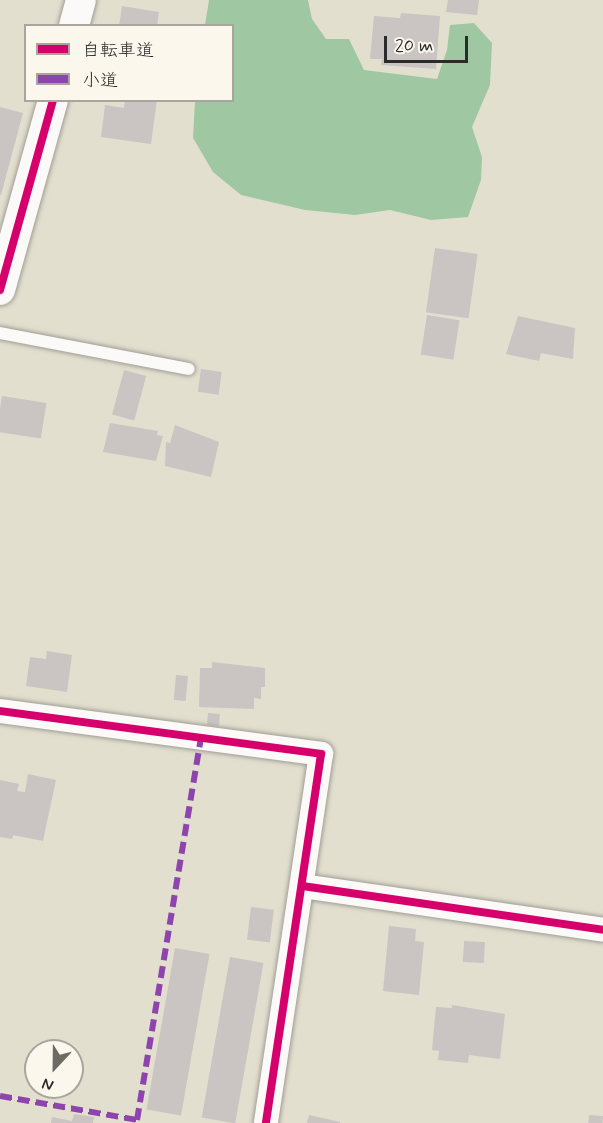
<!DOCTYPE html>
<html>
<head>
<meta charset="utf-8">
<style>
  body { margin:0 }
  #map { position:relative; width:603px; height:1123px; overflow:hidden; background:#e3dfcf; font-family:Mynerve,"Klee One",sans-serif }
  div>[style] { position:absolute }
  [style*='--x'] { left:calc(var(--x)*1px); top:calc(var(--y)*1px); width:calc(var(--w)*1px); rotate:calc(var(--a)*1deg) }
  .forest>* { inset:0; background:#9fc8a2 }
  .building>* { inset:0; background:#cac4c3; transform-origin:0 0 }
  .roads { filter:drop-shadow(0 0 2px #a09e95) drop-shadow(0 0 2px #a09e95) }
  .service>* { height:12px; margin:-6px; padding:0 6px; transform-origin:6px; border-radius:6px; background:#fbfaf8 }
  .minor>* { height:24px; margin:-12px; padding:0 12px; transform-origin:12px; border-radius:12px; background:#fbfaf8 }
  .tertiary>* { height:30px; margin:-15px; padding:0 15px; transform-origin:15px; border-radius:15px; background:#fbfaf8 }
  .quiet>* { height:6px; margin-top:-3px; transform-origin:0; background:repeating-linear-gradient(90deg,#8e44ad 0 12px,transparent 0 18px) }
  .cycleway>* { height:8px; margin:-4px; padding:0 4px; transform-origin:4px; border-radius:4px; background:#d6006c }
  span { translate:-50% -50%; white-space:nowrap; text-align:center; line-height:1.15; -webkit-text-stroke:6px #fbf7ec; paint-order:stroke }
  .legend { position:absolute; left:24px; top:24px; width:210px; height:78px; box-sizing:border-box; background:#fbf7ec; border:2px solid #a8a59f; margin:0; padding:8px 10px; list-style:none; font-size:18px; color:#2b2b2b }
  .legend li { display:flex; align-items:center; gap:12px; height:30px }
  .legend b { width:30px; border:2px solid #a8a59f }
  .north { position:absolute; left:24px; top:1039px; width:60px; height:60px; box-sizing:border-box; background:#fbf7ec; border:2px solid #a8a59f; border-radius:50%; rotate:202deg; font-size:16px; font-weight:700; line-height:24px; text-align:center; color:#2b2b2b }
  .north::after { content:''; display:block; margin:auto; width:21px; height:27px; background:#6b6a64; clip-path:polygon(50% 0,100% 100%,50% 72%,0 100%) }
  .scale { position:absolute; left:384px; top:36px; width:84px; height:27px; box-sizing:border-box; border:3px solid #2b2b2b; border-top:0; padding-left:8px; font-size:18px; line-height:21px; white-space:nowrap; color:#2b2b2b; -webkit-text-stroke:4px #fbf7ec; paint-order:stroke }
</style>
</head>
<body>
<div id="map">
  <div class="forest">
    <i style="clip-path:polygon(209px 0,308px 0,312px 19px,326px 39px,349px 39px,364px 70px,437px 79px,447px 50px,450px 25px,474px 23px,492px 43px,490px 85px,472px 127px,482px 157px,481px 180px,468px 217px,431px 220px,390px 210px,355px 215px,305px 210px,241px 195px,213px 172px,193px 138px,195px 101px,232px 100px,232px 26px,205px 25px)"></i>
  </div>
  <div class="building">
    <i style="clip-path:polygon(448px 0,479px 0,477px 15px,446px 12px)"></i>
    <i style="clip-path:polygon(122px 6px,159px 12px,157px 26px,119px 26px)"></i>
    <i style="clip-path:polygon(401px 13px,440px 16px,436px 69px,381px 65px,382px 59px,370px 59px,374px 16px,400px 18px)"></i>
    <i style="clip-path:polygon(125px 100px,157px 100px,151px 144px,101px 137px,105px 105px,124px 108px)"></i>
    <i style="clip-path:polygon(0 107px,23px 113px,1px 195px,0 195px)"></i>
    <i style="left:435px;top:248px;width:43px;height:65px;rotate:8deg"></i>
    <i style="left:427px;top:315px;width:33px;height:40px;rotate:9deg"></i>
    <i style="clip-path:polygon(518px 316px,575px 328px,573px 359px,541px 353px,539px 361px,506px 354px)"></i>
    <i style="left:201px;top:369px;width:21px;height:23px;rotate:8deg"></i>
    <i style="left:124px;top:370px;width:23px;height:46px;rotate:15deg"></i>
    <i style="left:2px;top:396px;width:45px;height:36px;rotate:9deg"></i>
    <i style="clip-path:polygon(110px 423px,158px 431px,157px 435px,163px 436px,156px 461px,103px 452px)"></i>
    <i style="clip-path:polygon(175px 425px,219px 442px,211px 477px,165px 466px,166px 442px,170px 443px)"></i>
    <i style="clip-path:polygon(47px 651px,72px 655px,67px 692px,26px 686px,30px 657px,46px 659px)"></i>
    <i style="clip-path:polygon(212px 662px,265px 668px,265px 687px,261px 687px,261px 699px,254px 698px,254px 709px,199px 707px,200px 668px,212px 668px)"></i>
    <i style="left:176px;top:675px;width:12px;height:25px;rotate:5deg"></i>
    <i style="left:208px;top:713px;width:12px;height:12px;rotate:5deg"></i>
    <i style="clip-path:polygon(28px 774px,56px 780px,43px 841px,13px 835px,12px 839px,0 837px,0 780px,19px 784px,17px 791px,25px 792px)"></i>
    <i style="left:251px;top:907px;width:23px;height:33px;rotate:7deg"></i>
    <i style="clip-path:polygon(389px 926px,416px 929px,415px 941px,424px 942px,419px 995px,383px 991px)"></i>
    <i style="left:464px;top:941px;width:21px;height:21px;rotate:3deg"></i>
    <i style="left:175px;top:948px;width:35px;height:164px;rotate:10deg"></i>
    <i style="left:230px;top:957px;width:34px;height:163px;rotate:10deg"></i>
    <i style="clip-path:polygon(452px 1005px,505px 1014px,500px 1059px,469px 1055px,468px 1063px,438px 1060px,439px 1051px,432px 1050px,436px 1007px,452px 1008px)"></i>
    <i style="clip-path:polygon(74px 1114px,94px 1117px,93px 1123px,51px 1123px,52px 1117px,72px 1121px)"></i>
    <i style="clip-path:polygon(309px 1115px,340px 1122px,340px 1123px,307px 1123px)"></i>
    <i style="left:589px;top:1115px;width:14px;height:8px;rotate:4deg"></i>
  </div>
  <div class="roads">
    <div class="service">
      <i style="--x:0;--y:333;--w:192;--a:10.8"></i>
    </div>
    <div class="minor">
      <i style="--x:0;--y:711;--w:324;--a:7.6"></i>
      <i style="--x:321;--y:754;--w:373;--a:98.5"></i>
      <i style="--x:303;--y:886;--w:303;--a:8.3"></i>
    </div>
    <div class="tertiary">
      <i style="--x:74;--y:26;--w:27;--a:-75"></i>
      <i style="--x:0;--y:290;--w:197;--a:-74.4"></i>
    </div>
  </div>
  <div class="quiet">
    <i style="--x:0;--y:1096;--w:139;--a:9.9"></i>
    <i style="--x:137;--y:1120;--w:387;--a:-80.5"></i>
  </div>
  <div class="cycleway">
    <i style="--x:0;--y:290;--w:197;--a:-74.4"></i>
    <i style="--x:0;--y:711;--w:324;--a:7.6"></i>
    <i style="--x:321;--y:754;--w:373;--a:98.5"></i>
    <i style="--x:303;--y:886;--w:303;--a:8.3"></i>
  </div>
  <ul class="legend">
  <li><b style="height:8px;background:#d6006c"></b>自転車道</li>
  <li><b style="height:8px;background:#8e44ad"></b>小道</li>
  </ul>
  <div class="north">N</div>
  <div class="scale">20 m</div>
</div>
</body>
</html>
